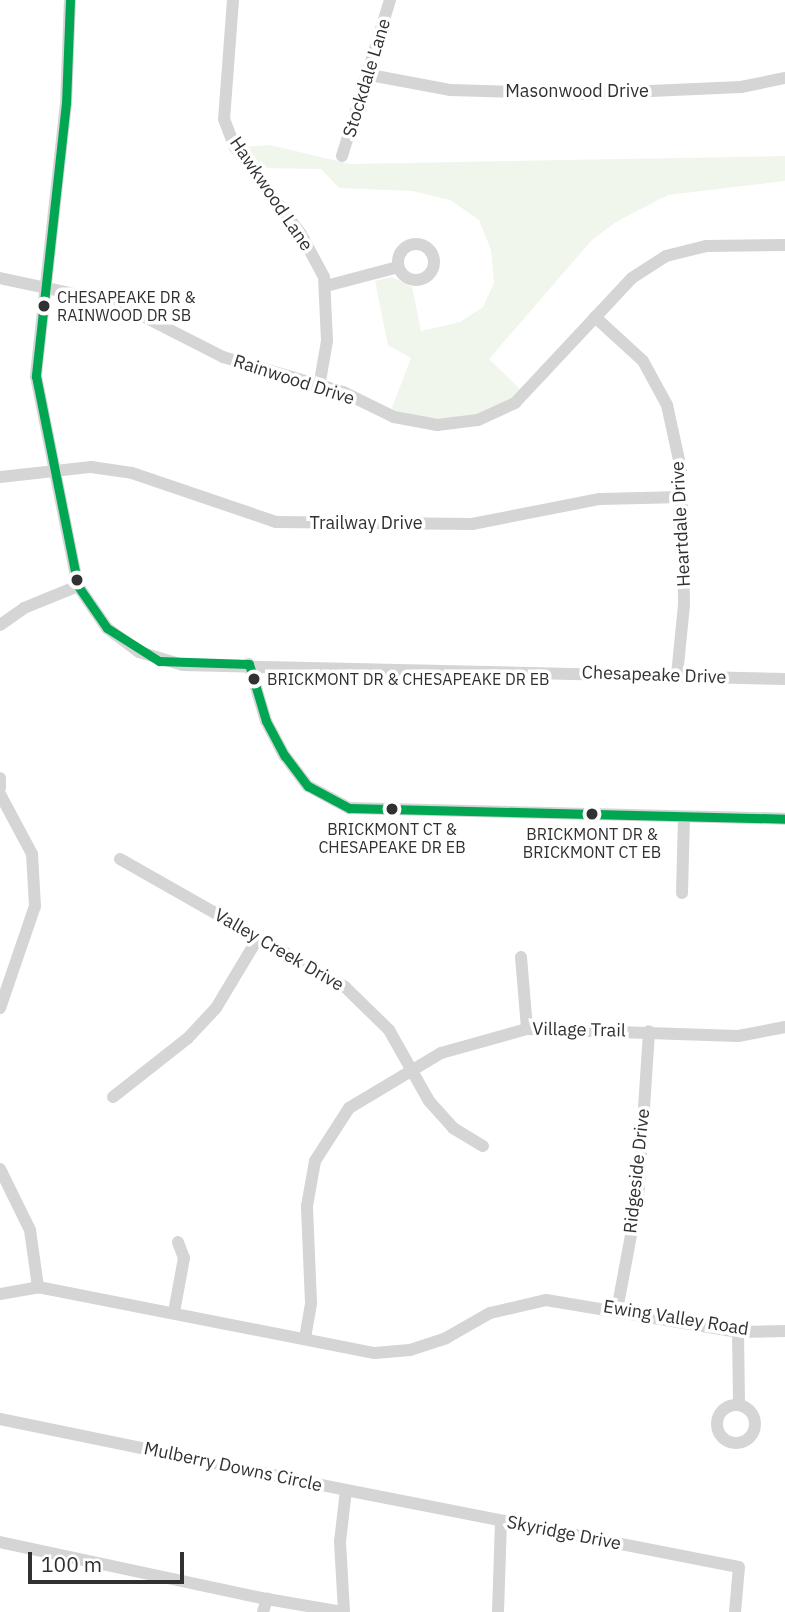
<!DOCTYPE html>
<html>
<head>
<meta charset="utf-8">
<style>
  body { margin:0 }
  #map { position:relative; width:785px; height:1612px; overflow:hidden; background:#fff; font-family:"IBM Plex Sans",sans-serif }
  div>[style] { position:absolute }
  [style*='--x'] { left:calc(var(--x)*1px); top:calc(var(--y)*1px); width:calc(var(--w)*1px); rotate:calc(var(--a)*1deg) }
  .green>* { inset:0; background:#f1f6ed }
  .minor>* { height:12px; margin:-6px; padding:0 6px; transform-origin:6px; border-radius:6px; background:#d5d5d5 }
  .minor>.ring { margin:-6px; padding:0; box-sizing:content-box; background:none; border:12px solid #d5d5d5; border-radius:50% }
  .bus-1>* { height:9px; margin:-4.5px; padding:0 4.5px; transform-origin:4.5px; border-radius:4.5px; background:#00a651 }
  .dots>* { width:19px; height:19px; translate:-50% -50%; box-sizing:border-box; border:4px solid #fff; border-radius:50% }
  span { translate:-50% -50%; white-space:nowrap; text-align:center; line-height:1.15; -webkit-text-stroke:7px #fff; paint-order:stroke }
  .bus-label { font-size:16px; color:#313131 }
  .left { translate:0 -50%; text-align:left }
  .street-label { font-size:18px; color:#313131 }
  .scale { position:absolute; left:28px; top:1552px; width:156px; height:32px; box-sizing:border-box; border:4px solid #313131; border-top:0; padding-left:9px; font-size:21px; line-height:24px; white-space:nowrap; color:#313131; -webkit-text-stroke:5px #fff; paint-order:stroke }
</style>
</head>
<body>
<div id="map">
  <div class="green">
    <i style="clip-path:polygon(270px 145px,350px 164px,785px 156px,785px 181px,668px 195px,616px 222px,592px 240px,489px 359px,520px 389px,514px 397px,472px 417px,440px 421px,391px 410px,411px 358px,388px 345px,375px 281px,392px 277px,412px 287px,421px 331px,460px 322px,483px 307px,494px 283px,491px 250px,479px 220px,450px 200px,412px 191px,339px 188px,321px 169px,256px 168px,242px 147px)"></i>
  </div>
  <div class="minor">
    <i style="--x:70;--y:0;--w:103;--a:92.2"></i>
    <i style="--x:66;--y:103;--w:275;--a:96.3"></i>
    <i style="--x:36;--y:376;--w:214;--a:78.7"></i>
    <i style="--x:78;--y:586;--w:51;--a:55.4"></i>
    <i style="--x:107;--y:628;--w:40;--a:37"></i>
    <i style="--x:139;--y:652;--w:46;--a:16.5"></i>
    <i style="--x:183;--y:665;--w:602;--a:1.33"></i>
    <i style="--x:233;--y:0;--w:119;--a:94.3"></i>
    <i style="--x:224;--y:119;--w:30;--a:69"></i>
    <i style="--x:235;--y:147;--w:109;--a:52.8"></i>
    <i style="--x:301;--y:234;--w:49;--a:61.9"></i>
    <i style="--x:324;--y:277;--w:64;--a:87.3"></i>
    <i style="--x:327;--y:341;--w:47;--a:99.9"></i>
    <i style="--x:370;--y:75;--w:81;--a:10.6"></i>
    <i style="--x:450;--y:90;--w:133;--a:1.7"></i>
    <i style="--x:583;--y:94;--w:158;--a:-2.5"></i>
    <i style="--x:741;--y:87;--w:45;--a:-11.6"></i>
    <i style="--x:342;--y:156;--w:163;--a:-72.9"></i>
    <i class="ring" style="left:398px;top:244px;width:24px;height:24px"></i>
    <i style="--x:0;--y:278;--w:120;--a:12.1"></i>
    <i style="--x:117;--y:303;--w:119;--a:27"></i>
    <i style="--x:223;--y:357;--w:125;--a:16.3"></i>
    <i style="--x:343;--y:392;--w:57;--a:26.1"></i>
    <i style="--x:394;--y:417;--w:44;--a:10.5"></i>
    <i style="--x:437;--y:425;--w:41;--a:-7"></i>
    <i style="--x:478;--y:420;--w:41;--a:-24.7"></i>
    <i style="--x:515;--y:403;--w:171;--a:-46.9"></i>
    <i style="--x:632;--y:278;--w:40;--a:-32.9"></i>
    <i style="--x:666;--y:256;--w:41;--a:-14"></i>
    <i style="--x:706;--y:246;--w:79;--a:-0.7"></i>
    <i style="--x:326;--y:286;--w:74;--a:-14.8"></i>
    <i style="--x:595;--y:317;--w:65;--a:42.5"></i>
    <i style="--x:643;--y:361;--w:50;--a:61.4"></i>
    <i style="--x:667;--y:405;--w:66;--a:77.7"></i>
    <i style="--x:681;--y:469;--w:136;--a:88.7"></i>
    <i style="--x:684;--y:605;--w:70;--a:95.7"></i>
    <i style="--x:0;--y:477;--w:92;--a:-6.3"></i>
    <i style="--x:91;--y:467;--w:41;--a:8.3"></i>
    <i style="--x:132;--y:473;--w:152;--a:18.8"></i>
    <i style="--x:276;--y:522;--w:196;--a:0.6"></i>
    <i style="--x:472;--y:524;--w:130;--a:-11.1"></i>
    <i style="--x:600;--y:499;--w:82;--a:-1.4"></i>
    <i style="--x:0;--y:625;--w:29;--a:-35"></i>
    <i style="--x:24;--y:608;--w:58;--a:-22.2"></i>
    <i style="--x:249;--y:664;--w:59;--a:73.4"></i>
    <i style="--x:266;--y:721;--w:40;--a:62"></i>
    <i style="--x:285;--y:756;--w:38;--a:53"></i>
    <i style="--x:308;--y:786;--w:47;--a:28.2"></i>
    <i style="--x:349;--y:808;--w:436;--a:1.4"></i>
    <i style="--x:0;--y:778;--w:10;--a:90"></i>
    <i style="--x:0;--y:794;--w:68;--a:61.9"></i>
    <i style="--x:32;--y:854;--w:52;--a:86.7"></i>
    <i style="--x:35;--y:906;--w:108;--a:108.9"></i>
    <i style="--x:120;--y:859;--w:259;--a:29.6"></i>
    <i style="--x:345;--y:987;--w:62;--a:44.3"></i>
    <i style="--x:389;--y:1030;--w:81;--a:60.6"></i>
    <i style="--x:429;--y:1101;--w:36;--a:48"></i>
    <i style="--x:453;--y:1128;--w:35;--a:31"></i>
    <i style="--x:682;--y:893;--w:75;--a:-88.5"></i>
    <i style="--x:521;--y:957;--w:72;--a:85.2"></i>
    <i style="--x:113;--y:1097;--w:95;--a:-38.2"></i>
    <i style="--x:188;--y:1038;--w:41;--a:-47"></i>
    <i style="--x:216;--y:1008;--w:82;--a:-59"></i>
    <i style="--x:0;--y:1169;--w:68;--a:63.8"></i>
    <i style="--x:30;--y:1230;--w:58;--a:82"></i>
    <i style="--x:0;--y:1294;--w:39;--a:-10"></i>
    <i style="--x:38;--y:1287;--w:343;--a:11.1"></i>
    <i style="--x:375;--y:1353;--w:35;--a:-5"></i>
    <i style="--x:410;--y:1350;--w:38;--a:-18"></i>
    <i style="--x:446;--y:1338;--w:51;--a:-29.6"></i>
    <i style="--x:490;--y:1313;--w:57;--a:-13.1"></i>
    <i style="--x:546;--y:1300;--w:195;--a:9.5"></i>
    <i style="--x:738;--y:1332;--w:47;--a:-1.2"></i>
    <i style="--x:617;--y:1310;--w:114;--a:-79.4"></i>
    <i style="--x:638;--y:1198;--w:167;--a:-86.2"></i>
    <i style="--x:174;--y:1312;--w:55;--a:-79.5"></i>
    <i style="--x:184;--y:1258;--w:17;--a:-111"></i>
    <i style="--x:738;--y:1332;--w:73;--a:89.2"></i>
    <i style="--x:305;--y:1338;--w:36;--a:-80"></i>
    <i style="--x:311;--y:1303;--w:97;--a:-92.4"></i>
    <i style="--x:307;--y:1206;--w:46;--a:-79.9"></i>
    <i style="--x:315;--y:1161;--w:63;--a:-57.3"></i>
    <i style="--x:349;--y:1108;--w:107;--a:-30.9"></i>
    <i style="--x:441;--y:1053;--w:89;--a:-15.6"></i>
    <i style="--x:527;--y:1029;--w:211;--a:1.9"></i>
    <i style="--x:738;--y:1036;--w:48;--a:-10.8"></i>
    <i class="ring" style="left:717px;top:1405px;width:26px;height:26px"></i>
    <i style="--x:0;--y:1419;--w:353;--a:11.6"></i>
    <i style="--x:346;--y:1490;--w:52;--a:96.6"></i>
    <i style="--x:340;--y:1542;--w:70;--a:86.7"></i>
    <i style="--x:346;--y:1490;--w:400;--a:11.1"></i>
    <i style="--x:739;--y:1567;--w:45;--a:95.1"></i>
    <i style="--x:0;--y:1542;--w:273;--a:12.1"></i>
    <i style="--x:263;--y:1612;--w:14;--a:-73"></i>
    <i style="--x:267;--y:1599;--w:76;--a:9.8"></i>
    <i style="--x:498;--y:1612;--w:91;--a:-88.1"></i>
  </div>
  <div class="bus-1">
    <i style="--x:70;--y:0;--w:103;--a:92.2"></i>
    <i style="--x:66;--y:103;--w:275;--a:96.3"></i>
    <i style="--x:36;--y:376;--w:214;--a:78.7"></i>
    <i style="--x:78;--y:586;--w:51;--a:55.4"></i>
    <i style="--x:107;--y:628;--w:62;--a:32.4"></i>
    <i style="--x:159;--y:661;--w:90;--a:1.9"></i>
    <i style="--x:249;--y:664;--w:59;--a:73.4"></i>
    <i style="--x:266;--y:721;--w:40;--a:62"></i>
    <i style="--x:285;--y:756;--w:38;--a:53"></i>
    <i style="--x:308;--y:786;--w:47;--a:28.2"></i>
    <i style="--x:349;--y:808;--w:436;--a:1.4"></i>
  </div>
  <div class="dots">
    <i style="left:44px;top:306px;background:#313131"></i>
    <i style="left:77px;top:580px;background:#313131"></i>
    <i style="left:254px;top:679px;background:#313131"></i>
    <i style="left:392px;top:809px;background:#313131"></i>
    <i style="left:592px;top:814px;background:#313131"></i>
  </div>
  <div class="bus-label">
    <span class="left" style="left:57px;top:306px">CHESAPEAKE DR &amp;<br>RAINWOOD DR SB</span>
    <span class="left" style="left:267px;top:679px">BRICKMONT DR &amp; CHESAPEAKE DR EB</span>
    <span style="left:392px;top:838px">BRICKMONT CT &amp;<br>CHESAPEAKE DR EB</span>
    <span style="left:592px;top:843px">BRICKMONT DR &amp;<br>BRICKMONT CT EB</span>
  </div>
  <div class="street-label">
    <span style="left:367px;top:78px;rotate:-73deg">Stockdale Lane</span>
    <span style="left:577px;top:91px">Masonwood Drive</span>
    <span style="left:271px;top:194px;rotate:56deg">Hawkwood Lane</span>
    <span style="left:294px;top:380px;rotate:18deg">Rainwood Drive</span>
    <span style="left:366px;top:523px">Trailway Drive</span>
    <span style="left:681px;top:524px;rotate:-93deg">Heartdale Drive</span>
    <span style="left:654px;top:675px;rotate:2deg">Chesapeake Drive</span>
    <span style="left:279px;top:950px;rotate:30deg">Valley Creek Drive</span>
    <span style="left:579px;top:1030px;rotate:1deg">Village Trail</span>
    <span style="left:637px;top:1171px;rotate:-84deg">Ridgeside Drive</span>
    <span style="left:676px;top:1318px;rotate:9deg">Ewing Valley Road</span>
    <span style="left:233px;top:1467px;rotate:12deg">Mulberry Downs Circle</span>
    <span style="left:564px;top:1533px;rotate:11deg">Skyridge Drive</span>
  </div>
  <div class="scale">100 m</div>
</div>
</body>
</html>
